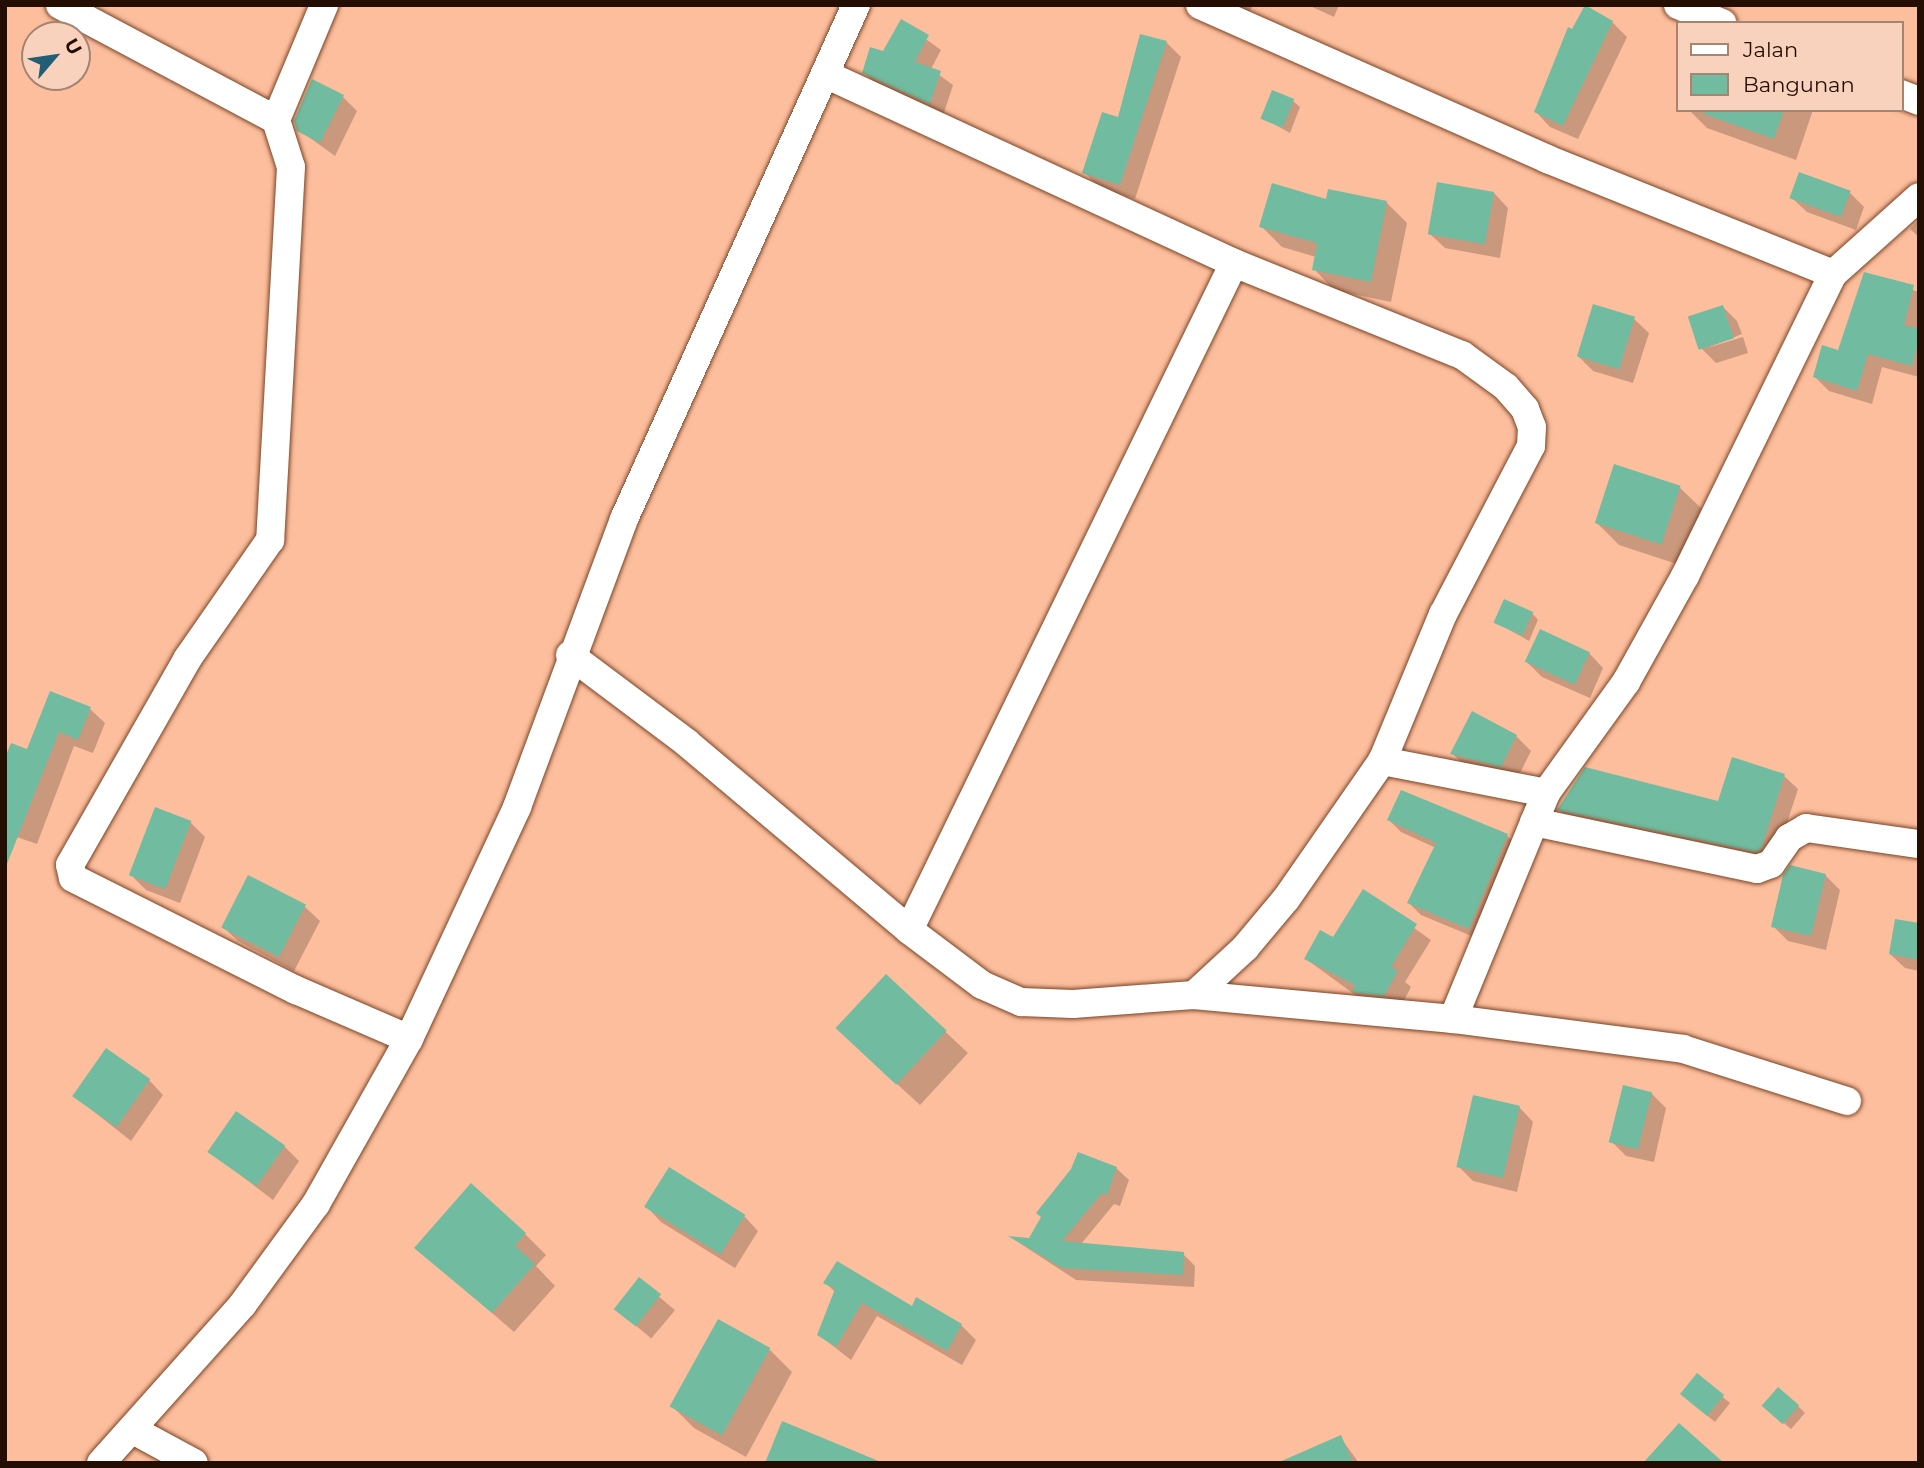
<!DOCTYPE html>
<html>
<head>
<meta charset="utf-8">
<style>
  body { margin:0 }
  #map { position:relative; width:1924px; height:1468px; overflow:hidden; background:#fdbe9d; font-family:Montserrat,sans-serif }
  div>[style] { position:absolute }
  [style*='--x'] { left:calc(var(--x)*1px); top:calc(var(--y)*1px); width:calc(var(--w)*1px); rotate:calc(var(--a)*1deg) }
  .shadow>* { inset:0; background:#0003; transform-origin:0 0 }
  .building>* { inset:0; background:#71bca0; transform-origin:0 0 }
  .roads { filter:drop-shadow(0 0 2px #7a4426) drop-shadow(0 0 2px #7a4426) }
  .minor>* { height:28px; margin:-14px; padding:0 14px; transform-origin:14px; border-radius:14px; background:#fff }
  span { translate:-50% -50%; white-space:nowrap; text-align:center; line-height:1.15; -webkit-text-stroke:5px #f9d2be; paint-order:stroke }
  .frame { position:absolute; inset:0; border:7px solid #240e03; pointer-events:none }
  .legend { position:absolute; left:1676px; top:21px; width:228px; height:91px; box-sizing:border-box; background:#f9d2be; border:2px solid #a48473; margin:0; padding:9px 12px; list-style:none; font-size:21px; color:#240e03 }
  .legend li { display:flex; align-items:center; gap:14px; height:35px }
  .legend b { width:35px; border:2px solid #a48473 }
  .north { position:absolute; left:21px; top:21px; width:70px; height:70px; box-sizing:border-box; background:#f9d2be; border:2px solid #a48473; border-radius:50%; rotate:61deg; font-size:19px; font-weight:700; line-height:28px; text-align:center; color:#240e03 }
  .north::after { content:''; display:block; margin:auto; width:24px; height:32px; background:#225e76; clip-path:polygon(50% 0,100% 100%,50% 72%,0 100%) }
</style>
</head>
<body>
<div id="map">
  <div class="shadow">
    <i style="clip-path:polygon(1220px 5px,1253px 5px,1248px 15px)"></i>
    <i style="clip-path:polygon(1308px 5px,1339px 5px,1334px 17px)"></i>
    <i style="clip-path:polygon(902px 22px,941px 50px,931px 69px,953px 85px,943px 116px,877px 85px,864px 72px,884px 54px)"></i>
    <i style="clip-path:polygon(1612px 22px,1627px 37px,1578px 139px,1550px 127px,1536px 112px,1573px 31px)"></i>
    <i style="clip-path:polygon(1166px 42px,1181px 57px,1135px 199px,1099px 187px,1084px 172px)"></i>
    <i style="clip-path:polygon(342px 96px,357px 111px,335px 156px,299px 130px)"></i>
    <i style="clip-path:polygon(1293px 101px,1300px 107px,1290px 133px,1263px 118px)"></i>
    <i style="clip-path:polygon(1689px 110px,1813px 110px,1796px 160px,1707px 128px)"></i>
    <i style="clip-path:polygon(1494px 193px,1508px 208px,1500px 258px,1445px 248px,1430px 234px)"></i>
    <i style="clip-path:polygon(1850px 193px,1864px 207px,1856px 230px,1807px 212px,1792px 198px)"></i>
    <i style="clip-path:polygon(1327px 201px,1386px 202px,1407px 223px,1391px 302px,1334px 290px,1314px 269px,1316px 257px,1282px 247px,1261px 226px)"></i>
    <i style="clip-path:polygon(1919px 220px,1919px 237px,1910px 229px)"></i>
    <i style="clip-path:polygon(1865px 274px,1919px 292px,1919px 377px,1882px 367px,1872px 404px,1829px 391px,1815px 377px,1839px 352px)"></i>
    <i style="clip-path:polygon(1723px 307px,1737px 321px,1742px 334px,1707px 348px,1743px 337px,1748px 353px,1716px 363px,1701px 348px)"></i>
    <i style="clip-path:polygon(1634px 319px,1649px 333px,1633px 383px,1593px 371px,1579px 357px)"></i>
    <i style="clip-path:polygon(1679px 487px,1702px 509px,1683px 566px,1619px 545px,1597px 523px)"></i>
    <i style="clip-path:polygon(1532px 613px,1538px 620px,1529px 641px,1495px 622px)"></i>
    <i style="clip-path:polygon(1589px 653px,1603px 668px,1590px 698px,1542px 677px,1527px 662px)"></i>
    <i style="clip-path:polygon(51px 693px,90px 709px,105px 723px,93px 753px,74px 746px,37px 844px,5px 833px,28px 751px)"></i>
    <i style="clip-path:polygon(1516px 736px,1531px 751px,1516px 781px,1467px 768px,1452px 753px)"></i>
    <i style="clip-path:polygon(1784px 776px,1798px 789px,1774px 863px,1572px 823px,1559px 810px,1719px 803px)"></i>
    <i style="clip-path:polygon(1454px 812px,1507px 836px,1520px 848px,1481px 940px,1421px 915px,1409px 903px,1436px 848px,1401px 832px,1389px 820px)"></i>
    <i style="clip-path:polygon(190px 822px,205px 837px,180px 903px,146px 890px,131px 875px)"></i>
    <i style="clip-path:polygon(1825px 875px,1840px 890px,1826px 950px,1788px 941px,1773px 926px)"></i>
    <i style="clip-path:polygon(249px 877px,305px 907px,320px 921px,294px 971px,238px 941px,223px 927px)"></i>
    <i style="clip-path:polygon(1363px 892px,1431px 940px,1405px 982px,1411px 987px,1399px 1010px,1369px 1005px,1306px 959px,1334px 939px)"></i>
    <i style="clip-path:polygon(1919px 925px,1919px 971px,1905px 968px,1890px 954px)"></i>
    <i style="clip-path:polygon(887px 977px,968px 1053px,920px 1105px,861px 1051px)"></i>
    <i style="clip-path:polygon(149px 1080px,163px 1095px,131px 1141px,74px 1096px)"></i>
    <i style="clip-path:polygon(1651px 1093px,1666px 1108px,1654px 1162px,1626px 1156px,1611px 1141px)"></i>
    <i style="clip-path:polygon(1519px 1107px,1533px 1122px,1517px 1192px,1473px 1181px,1458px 1166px)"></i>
    <i style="clip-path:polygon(284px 1146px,299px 1161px,273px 1200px,210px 1152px)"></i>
    <i style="clip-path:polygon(1116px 1168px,1129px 1180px,1120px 1206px,1114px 1204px,1081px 1244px,1183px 1254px,1195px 1266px,1194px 1287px,1076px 1280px,1012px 1238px,1030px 1240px)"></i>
    <i style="clip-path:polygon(647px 1207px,744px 1216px,758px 1231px,735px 1268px,661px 1222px)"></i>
    <i style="clip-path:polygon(525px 1234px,546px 1255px,536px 1266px,555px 1286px,514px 1332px,417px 1248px)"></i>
    <i style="left:639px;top:1280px;width:47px;height:37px;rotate:40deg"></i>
    <i style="clip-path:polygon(826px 1283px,961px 1325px,976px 1340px,962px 1365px,877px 1316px,851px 1360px,819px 1335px,836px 1293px)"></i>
    <i style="clip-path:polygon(770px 1350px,792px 1372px,746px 1457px,694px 1428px,672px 1406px)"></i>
    <i style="clip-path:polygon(1697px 1376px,1730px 1403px,1715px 1422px,1689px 1401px)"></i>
    <i style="clip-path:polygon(1798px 1406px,1805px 1413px,1791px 1429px,1771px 1412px)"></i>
    <i style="clip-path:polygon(1340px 1437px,1359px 1463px,1310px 1463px)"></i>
  </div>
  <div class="building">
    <i style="clip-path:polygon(1585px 5px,1613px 21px,1563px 126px,1534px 112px,1568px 27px,1572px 29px)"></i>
    <i style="clip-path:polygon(901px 19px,929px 35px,915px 62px,941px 71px,930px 104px,862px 73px,870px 47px,883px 51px)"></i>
    <i style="clip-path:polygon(1140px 34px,1167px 41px,1120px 185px,1082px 173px,1102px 112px,1118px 117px)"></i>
    <i style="clip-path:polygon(312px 79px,344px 95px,320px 143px,297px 131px,294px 121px)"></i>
    <i style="left:1272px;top:90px;width:24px;height:31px;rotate:22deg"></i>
    <i style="clip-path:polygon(1704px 110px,1784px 110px,1774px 139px,1704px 114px)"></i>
    <i style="left:1799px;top:172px;width:55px;height:28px;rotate:20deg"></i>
    <i style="left:1437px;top:182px;width:58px;height:53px;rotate:10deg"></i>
    <i style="clip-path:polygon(1272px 183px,1326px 199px,1328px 189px,1387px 201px,1371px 282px,1312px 270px,1317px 243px,1259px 227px)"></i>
    <i style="clip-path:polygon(1864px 272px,1914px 285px,1904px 325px,1919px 329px,1919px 339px,1912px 366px,1868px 354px,1857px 391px,1813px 377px,1822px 345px,1838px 350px)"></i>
    <i style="left:1593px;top:304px;width:44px;height:55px;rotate:17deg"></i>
    <i style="left:1723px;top:305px;width:35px;height:37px;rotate:72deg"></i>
    <i style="left:1614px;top:464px;width:70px;height:62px;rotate:18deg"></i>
    <i style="left:1504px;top:599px;width:32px;height:26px;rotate:24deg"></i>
    <i style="left:1540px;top:629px;width:55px;height:36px;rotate:25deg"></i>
    <i style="clip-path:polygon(50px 691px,91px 707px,78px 740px,59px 732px,5px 869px,5px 758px,11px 743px,27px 749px)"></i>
    <i style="clip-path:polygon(1472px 711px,1517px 735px,1501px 767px,1450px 754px)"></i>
    <i style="clip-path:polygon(1732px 757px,1785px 774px,1761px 849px,1756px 852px,1557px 810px,1585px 767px,1718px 801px)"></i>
    <i style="clip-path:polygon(1401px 790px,1508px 834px,1469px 929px,1407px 903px,1436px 843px,1387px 820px)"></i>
    <i style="left:155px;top:807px;width:39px;height:73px;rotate:21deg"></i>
    <i style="clip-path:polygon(1790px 865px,1826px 874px,1811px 936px,1771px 927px,1783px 875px)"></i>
    <i style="left:248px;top:875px;width:65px;height:59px;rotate:27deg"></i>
    <i style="clip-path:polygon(1363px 889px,1417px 924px,1391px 967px,1398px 971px,1384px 996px,1358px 993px,1352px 991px,1355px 985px,1304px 959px,1320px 930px,1333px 937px)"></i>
    <i style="clip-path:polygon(1895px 919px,1919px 923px,1919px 960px,1889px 954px)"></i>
    <i style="left:886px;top:974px;width:83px;height:74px;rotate:43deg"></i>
    <i style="left:106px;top:1048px;width:54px;height:59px;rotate:35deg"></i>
    <i style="left:1623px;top:1085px;width:30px;height:59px;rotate:14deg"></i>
    <i style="left:1473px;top:1095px;width:48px;height:74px;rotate:13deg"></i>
    <i style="left:236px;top:1111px;width:60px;height:50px;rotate:35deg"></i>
    <i style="clip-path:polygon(1078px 1152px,1117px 1167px,1107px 1195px,1102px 1193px,1062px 1241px,1184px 1252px,1183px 1275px,1062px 1268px,1008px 1236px,1029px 1238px,1041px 1217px,1036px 1213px,1071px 1169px)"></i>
    <i style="left:669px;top:1167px;width:90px;height:47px;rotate:32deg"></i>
    <i style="clip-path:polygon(471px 1183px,526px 1233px,515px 1246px,535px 1264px,492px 1313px,414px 1248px)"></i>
    <i style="clip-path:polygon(837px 1261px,912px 1306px,916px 1297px,962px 1324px,947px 1351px,862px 1303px,836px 1347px,817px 1335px,835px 1289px,823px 1283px)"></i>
    <i style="left:639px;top:1277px;width:28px;height:41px;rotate:38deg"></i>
    <i style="left:718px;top:1319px;width:60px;height:100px;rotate:29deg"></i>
    <i style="left:1697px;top:1373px;width:35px;height:27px;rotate:39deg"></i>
    <i style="left:1778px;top:1387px;width:28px;height:25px;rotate:41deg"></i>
    <i style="clip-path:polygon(782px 1421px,881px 1462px,880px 1463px,765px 1463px)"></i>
    <i style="clip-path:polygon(1679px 1423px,1724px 1463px,1643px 1463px)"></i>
    <i style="clip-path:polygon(1341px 1435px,1353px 1463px,1277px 1463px)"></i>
  </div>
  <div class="roads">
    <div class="minor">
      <i style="--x:60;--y:5;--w:245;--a:28"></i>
      <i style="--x:276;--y:120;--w:49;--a:72.3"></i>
      <i style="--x:291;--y:167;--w:374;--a:93.2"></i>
      <i style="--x:270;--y:540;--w:144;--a:124.8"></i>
      <i style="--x:188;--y:658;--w:238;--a:119.7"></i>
      <i style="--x:70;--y:865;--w:13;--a:77"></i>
      <i style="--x:73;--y:878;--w:250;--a:26.7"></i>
      <i style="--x:296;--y:990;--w:123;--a:23.4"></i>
      <i style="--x:1200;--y:5;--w:380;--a:23.9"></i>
      <i style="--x:1547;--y:159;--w:308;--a:21.9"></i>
      <i style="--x:1678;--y:5;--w:48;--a:22.2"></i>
      <i style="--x:825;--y:74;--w:451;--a:24.8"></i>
      <i style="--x:1234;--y:263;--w:246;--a:22"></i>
      <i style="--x:1462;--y:355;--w:54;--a:36"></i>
      <i style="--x:1506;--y:387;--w:29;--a:49"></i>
      <i style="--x:1525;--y:409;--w:19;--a:69"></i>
      <i style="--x:1532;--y:427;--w:19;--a:93"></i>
      <i style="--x:1531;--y:446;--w:190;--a:117.6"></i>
      <i style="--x:1443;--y:614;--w:159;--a:112.5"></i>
      <i style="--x:1382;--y:761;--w:168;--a:124.8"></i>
      <i style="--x:1286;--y:899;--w:64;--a:129.9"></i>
      <i style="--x:1245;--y:948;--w:69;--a:137.3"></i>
      <i style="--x:1901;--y:94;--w:19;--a:21"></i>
      <i style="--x:276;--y:120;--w:125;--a:-67.3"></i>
      <i style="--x:570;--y:655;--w:146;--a:36.9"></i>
      <i style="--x:687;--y:743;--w:290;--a:40.1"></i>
      <i style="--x:909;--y:930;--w:91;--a:37"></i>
      <i style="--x:982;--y:985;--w:43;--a:23.6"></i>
      <i style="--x:1021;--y:1002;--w:52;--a:2.2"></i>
      <i style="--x:1073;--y:1004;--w:121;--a:-4.3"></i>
      <i style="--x:1194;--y:995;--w:260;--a:5.3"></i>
      <i style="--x:1453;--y:1019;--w:232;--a:7.4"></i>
      <i style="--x:1683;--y:1049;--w:172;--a:17.6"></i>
      <i style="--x:1382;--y:761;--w:167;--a:11"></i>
      <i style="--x:1534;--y:822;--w:228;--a:11.9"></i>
      <i style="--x:1757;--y:869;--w:15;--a:-20"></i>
      <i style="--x:1771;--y:864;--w:32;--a:-55"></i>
      <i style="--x:1789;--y:838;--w:20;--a:-30"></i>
      <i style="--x:1806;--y:828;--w:114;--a:8.1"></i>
      <i style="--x:909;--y:930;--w:742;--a:-64.02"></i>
      <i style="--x:1453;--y:1019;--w:244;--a:-67.6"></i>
      <i style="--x:1546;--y:793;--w:137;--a:-54.2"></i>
      <i style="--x:1626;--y:682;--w:121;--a:-60.9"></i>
      <i style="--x:1685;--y:576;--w:336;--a:-63.9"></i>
      <i style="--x:1833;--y:274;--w:115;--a:-41.8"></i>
      <i style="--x:133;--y:1430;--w:69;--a:28.4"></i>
      <i style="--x:101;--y:1463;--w:213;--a:-48.2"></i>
      <i style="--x:243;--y:1304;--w:124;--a:-53.9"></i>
      <i style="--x:316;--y:1204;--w:189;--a:-60.6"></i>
      <i style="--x:409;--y:1039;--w:256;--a:-65"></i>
      <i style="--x:517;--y:807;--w:307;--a:-69.6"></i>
      <i style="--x:624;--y:519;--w:564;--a:-65.71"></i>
    </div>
  </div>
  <div class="frame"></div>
  <ul class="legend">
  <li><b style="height:9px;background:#fff"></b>Jalan</li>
  <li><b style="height:19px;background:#71bca0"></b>Bangunan</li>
  </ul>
  <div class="north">U</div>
</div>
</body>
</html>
